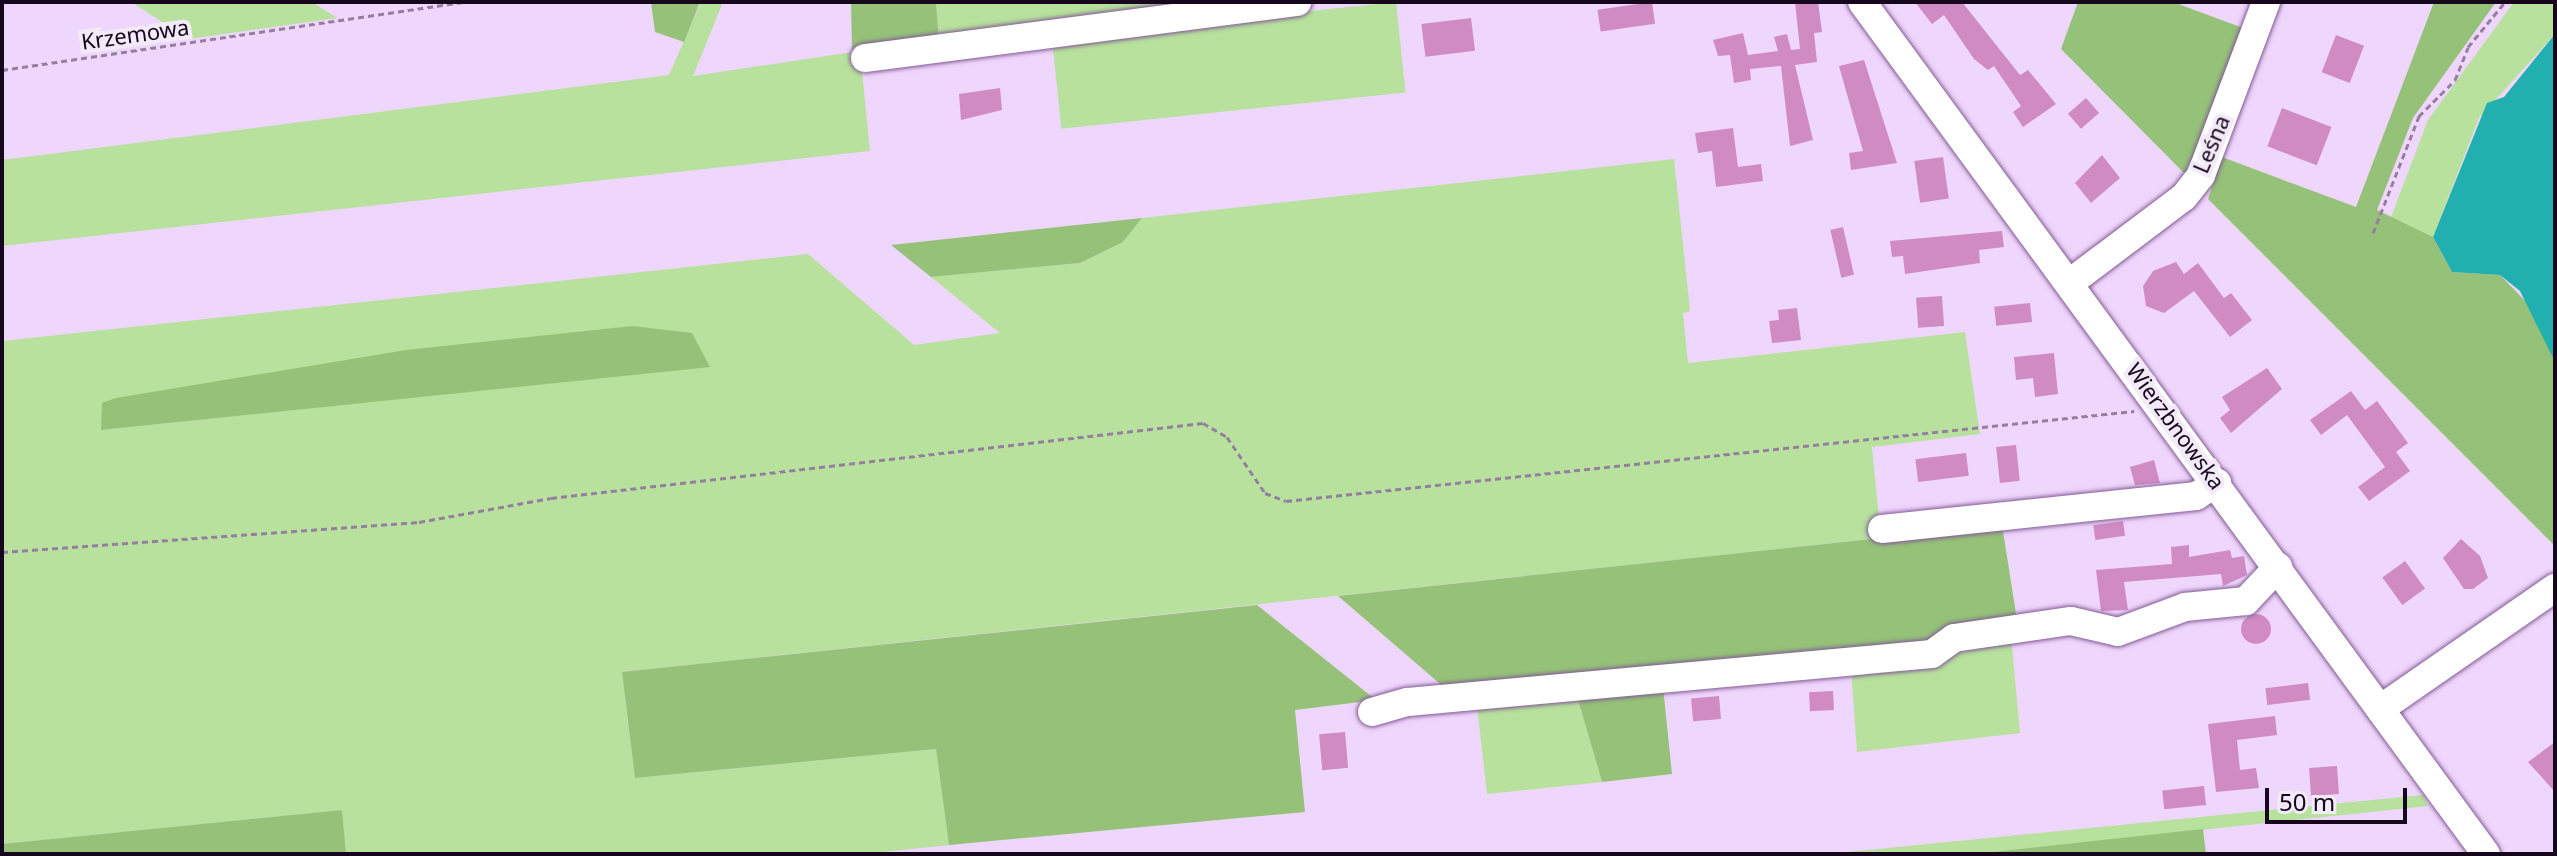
<!DOCTYPE html>
<html>
<head>
<meta charset="utf-8">
<style>
  body { margin:0 }
  #map { position:relative; width:2557px; height:856px; overflow:hidden; background:#efd6fc; font-family:"Noto Sans",sans-serif }
  div>[style] { position:absolute }
  [style*='--x'] { left:calc(var(--x)*1px); top:calc(var(--y)*1px); width:calc(var(--w)*1px); rotate:calc(var(--a)*1deg) }
  .green>* { inset:0; background:#b7e19c; transform-origin:0 0 }
  .forest>* { inset:0; background:#95c278 }
  .water>* { inset:0; background:#21b0af }
  .building>* { inset:0; background:#d08bc3; transform-origin:0 0 }
  .round { border-radius:50% }
  .path>* { height:3px; margin-top:-1.5px; transform-origin:0; background:repeating-linear-gradient(90deg,#947f9f 0 6px,transparent 0 10px) }
  .roads { filter:drop-shadow(0 0 2px #825b95) drop-shadow(0 0 2px #825b95) }
  .minor>* { height:28px; margin:-14px; padding:0 14px; transform-origin:14px; border-radius:14px; background:#fff }
  span { translate:-50% -50%; white-space:nowrap; text-align:center; line-height:1.15; -webkit-text-stroke:8px #f2eaf7; paint-order:stroke }
  .street-label { font-size:22px; color:#16071d }
  .frame { position:absolute; inset:0; border:4px solid #16071d; pointer-events:none }
  .scale { position:absolute; left:2265px; top:788px; width:142px; height:36px; box-sizing:border-box; border:4px solid #16071d; border-top:0; padding-left:10px; font-size:24px; line-height:28px; white-space:nowrap; color:#16071d; -webkit-text-stroke:6px #f2eaf7; paint-order:stroke }
</style>
</head>
<body>
<div id="map">
  <div class="green">
    <i style="clip-path:polygon(131px 2px,312px 2px,337px 18px,189px 39px)"></i>
    <i style="clip-path:polygon(701px 2px,723px 2px,693px 76px,860px 51px,870px 151px,2px 246px,2px 160px,669px 75px)"></i>
    <i style="clip-path:polygon(936px 2px,1230px 2px,939px 42px)"></i>
    <i style="left:1396px;top:2px;width:91px;height:346px;rotate:84deg"></i>
    <i style="clip-path:polygon(2514px 2px,2555px 2px,2555px 34px,2479px 118px,2433px 237px,2391px 217px,2428px 120px)"></i>
    <i style="clip-path:polygon(evenodd,1674px 159px,1690px 311px,1683px 313px,1688px 363px,1965px 332px,1980px 434px,1872px 447px,1881px 538px,622px 672px,635px 778px,936px 749px,949px 845px,864px 854px,346px 854px,342px 810px,2px 844px,2px 341px,808px 254px,914px 345px,1000px 333px,931px 277px,1080px 263px,1123px 242px,1142px 218px,1674px 159px,632px 326px,710px 366px,102px 430px,547px 336px,632px 326px)"></i>
    <i style="clip-path:polygon(2011px 636px,2020px 733px,1857px 752px,1851px 668px)"></i>
    <i style="clip-path:polygon(1577px 696px,1602px 782px,1487px 794px,1477px 706px)"></i>
    <i style="clip-path:polygon(2423px 795px,2428px 806px,1975px 854px,1826px 854px)"></i>
  </div>
  <div class="forest">
    <i style="clip-path:polygon(651px 2px,700px 2px,684px 42px,655px 32px)"></i>
    <i style="clip-path:polygon(851px 2px,936px 2px,939px 42px,852px 51px)"></i>
    <i style="clip-path:polygon(2078px 2px,2173px 2px,2243px 28px,2188px 177px,2061px 49px)"></i>
    <i style="clip-path:polygon(2434px 2px,2496px 2px,2413px 118px,2377px 210px,2433px 237px,2452px 272px,2500px 275px,2532px 308px,2555px 362px,2555px 546px,2208px 199px,2222px 157px,2356px 207px)"></i>
    <i style="clip-path:polygon(1142px 218px,1123px 242px,1080px 263px,931px 277px,891px 245px)"></i>
    <i style="clip-path:polygon(632px 326px,692px 333px,710px 367px,101px 430px,102px 403px,116px 398px,406px 350px)"></i>
    <i style="clip-path:polygon(2002px 525px,2017px 620px,1935px 643px,1453px 695px,1338px 596px)"></i>
    <i style="clip-path:polygon(1257px 605px,1376px 700px,1295px 710px,1305px 812px,949px 845px,936px 749px,635px 778px,622px 672px)"></i>
    <i style="clip-path:polygon(1663px 687px,1672px 774px,1602px 782px,1577px 696px)"></i>
    <i style="clip-path:polygon(342px 810px,346px 854px,2px 854px,2px 844px)"></i>
    <i style="clip-path:polygon(2203px 829px,2206px 854px,1975px 854px)"></i>
  </div>
  <div class="water">
    <i style="clip-path:polygon(2555px 34px,2555px 362px,2520px 291px,2500px 275px,2452px 272px,2433px 237px,2487px 103px,2504px 97px)"></i>
  </div>
  <div class="building">
    <i style="left:1652px;top:2px;width:22px;height:55px;rotate:82deg"></i>
    <i style="clip-path:polygon(1795px 2px,1818px 2px,1822px 32px,1814px 33px,1817px 62px,1795px 65px,1813px 140px,1790px 146px,1781px 66px,1750px 69px,1751px 80px,1734px 83px,1730px 55px,1718px 56px,1713px 40px,1743px 33px,1748px 55px,1778px 51px,1774px 37px,1787px 34px,1791px 50px,1800px 49px)"></i>
    <i style="clip-path:polygon(1915px 2px,1962px 2px,2020px 75px,2028px 70px,2056px 104px,2023px 127px,2013px 112px,2021px 106px,1994px 66px,1988px 70px,1974px 59px,1944px 15px,1932px 24px)"></i>
    <i style="left:1471px;top:18px;width:33px;height:50px;rotate:83deg"></i>
    <i style="left:2336px;top:35px;width:30px;height:40px;rotate:21deg"></i>
    <i style="clip-path:polygon(1864px 60px,1897px 163px,1851px 170px,1849px 153px,1863px 151px,1839px 66px)"></i>
    <i style="clip-path:polygon(1000px 88px,1002px 110px,961px 120px,959px 94px)"></i>
    <i style="left:2086px;top:98px;width:20px;height:24px;rotate:49deg"></i>
    <i style="left:2282px;top:108px;width:53px;height:41px;rotate:21deg"></i>
    <i style="clip-path:polygon(1733px 128px,1738px 167px,1761px 164px,1763px 181px,1716px 187px,1712px 151px,1698px 153px,1695px 133px)"></i>
    <i style="clip-path:polygon(2102px 155px,2120px 178px,2091px 203px,2075px 183px)"></i>
    <i style="left:1943px;top:157px;width:42px;height:29px;rotate:82deg"></i>
    <i style="left:1843px;top:227px;width:49px;height:13px;rotate:77deg"></i>
    <i style="clip-path:polygon(2002px 231px,2004px 247px,1979px 250px,1980px 263px,1905px 274px,1903px 256px,1892px 257px,1890px 241px)"></i>
    <i style="clip-path:polygon(2176px 262px,2184px 274px,2198px 263px,2224px 298px,2231px 293px,2252px 320px,2230px 337px,2194px 291px,2164px 313px,2146px 306px,2143px 286px,2153px 271px)"></i>
    <i style="left:1942px;top:296px;width:30px;height:26px;rotate:86deg"></i>
    <i style="left:2030px;top:303px;width:19px;height:36px;rotate:84deg"></i>
    <i style="clip-path:polygon(1797px 308px,1801px 340px,1772px 343px,1769px 321px,1779px 320px,1778px 310px)"></i>
    <i style="clip-path:polygon(2054px 353px,2058px 394px,2035px 397px,2033px 378px,2016px 380px,2014px 357px)"></i>
    <i style="clip-path:polygon(2267px 368px,2282px 389px,2231px 433px,2220px 418px,2230px 410px,2222px 397px)"></i>
    <i style="clip-path:polygon(2351px 391px,2365px 410px,2377px 401px,2408px 443px,2396px 452px,2410px 471px,2369px 501px,2358px 487px,2385px 467px,2347px 415px,2321px 435px,2310px 420px)"></i>
    <i style="left:2016px;top:445px;width:36px;height:20px;rotate:84deg"></i>
    <i style="left:1966px;top:453px;width:23px;height:51px;rotate:83deg"></i>
    <i style="clip-path:polygon(2154px 460px,2160px 483px,2135px 485px,2130px 467px)"></i>
    <i style="left:2123px;top:521px;width:15px;height:30px;rotate:82deg"></i>
    <i style="clip-path:polygon(2461px 539px,2480px 556px,2488px 578px,2473px 589px,2464px 589px,2443px 558px)"></i>
    <i style="clip-path:polygon(2189px 545px,2189px 557px,2230px 550px,2232px 558px,2244px 556px,2247px 575px,2223px 586px,2221px 574px,2124px 582px,2128px 610px,2101px 611px,2096px 570px,2172px 564px,2171px 547px)"></i>
    <i style="left:2405px;top:561px;width:34px;height:28px;rotate:54deg"></i>
    <i class="round" style="left:2241px;top:614px;width:30px;height:30px"></i>
    <i style="left:2308px;top:683px;width:17px;height:43px;rotate:83deg"></i>
    <i style="left:1833px;top:691px;width:19px;height:24px;rotate:87deg"></i>
    <i style="left:1719px;top:696px;width:23px;height:28px;rotate:85deg"></i>
    <i style="clip-path:polygon(2275px 716px,2277px 735px,2237px 740px,2240px 770px,2256px 768px,2259px 788px,2216px 792px,2208px 724px)"></i>
    <i style="left:1345px;top:732px;width:36px;height:26px;rotate:85deg"></i>
    <i style="clip-path:polygon(2555px 742px,2555px 792px,2528px 762px)"></i>
    <i style="left:2337px;top:766px;width:28px;height:28px;rotate:86deg"></i>
    <i style="left:2204px;top:786px;width:19px;height:42px;rotate:84deg"></i>
  </div>
  <div class="path">
    <i style="--x:2;--y:70;--w:466;--a:-8.4"></i>
    <i style="--x:2373;--y:233;--w:126;--a:-68.5"></i>
    <i style="--x:2419;--y:116;--w:51;--a:-45"></i>
    <i style="--x:2455;--y:80;--w:35;--a:-68"></i>
    <i style="--x:2468;--y:47;--w:58;--a:-50.6"></i>
    <i style="--x:2;--y:552;--w:418;--a:-4.1"></i>
    <i style="--x:419;--y:522;--w:134;--a:-10.3"></i>
    <i style="--x:551;--y:498;--w:656;--a:-6.56"></i>
    <i style="--x:1203;--y:423;--w:28;--a:30"></i>
    <i style="--x:1227;--y:437;--w:68;--a:55.8"></i>
    <i style="--x:1265;--y:493;--w:22;--a:21"></i>
    <i style="--x:1286;--y:501;--w:853;--a:-6.06"></i>
  </div>
  <div class="roads">
    <div class="minor">
      <i style="--x:1862;--y:2;--w:1056;--a:53.78"></i>
      <i style="--x:865;--y:58;--w:436;--a:-7.4"></i>
      <i style="--x:2071;--y:282;--w:141;--a:-37"></i>
      <i style="--x:2184;--y:197;--w:28;--a:-52"></i>
      <i style="--x:2201;--y:175;--w:185;--a:-69.4"></i>
      <i style="--x:1882;--y:529;--w:316;--a:-6"></i>
      <i style="--x:2196;--y:496;--w:25;--a:-32"></i>
      <i style="--x:2380;--y:709;--w:213;--a:-34.7"></i>
      <i style="--x:1372;--y:712;--w:37;--a:-16"></i>
      <i style="--x:1408;--y:702;--w:526;--a:-5.23"></i>
      <i style="--x:1932;--y:654;--w:27;--a:-36"></i>
      <i style="--x:1954;--y:638;--w:118;--a:-8.3"></i>
      <i style="--x:2071;--y:621;--w:48;--a:13.2"></i>
      <i style="--x:2118;--y:632;--w:72;--a:-20.5"></i>
      <i style="--x:2185;--y:607;--w:61;--a:-5.6"></i>
      <i style="--x:2246;--y:601;--w:47;--a:-46.7"></i>
    </div>
  </div>
  <div class="street-label">
    <span style="left:135px;top:34px;rotate:-8deg">Krzemowa</span>
    <span style="left:2211px;top:144px;rotate:-67deg">Leśna</span>
    <span style="left:2176px;top:426px;rotate:54deg">Wierzbnowska</span>
  </div>
  <div class="frame"></div>
  <div class="scale">50 m</div>
</div>
</body>
</html>
